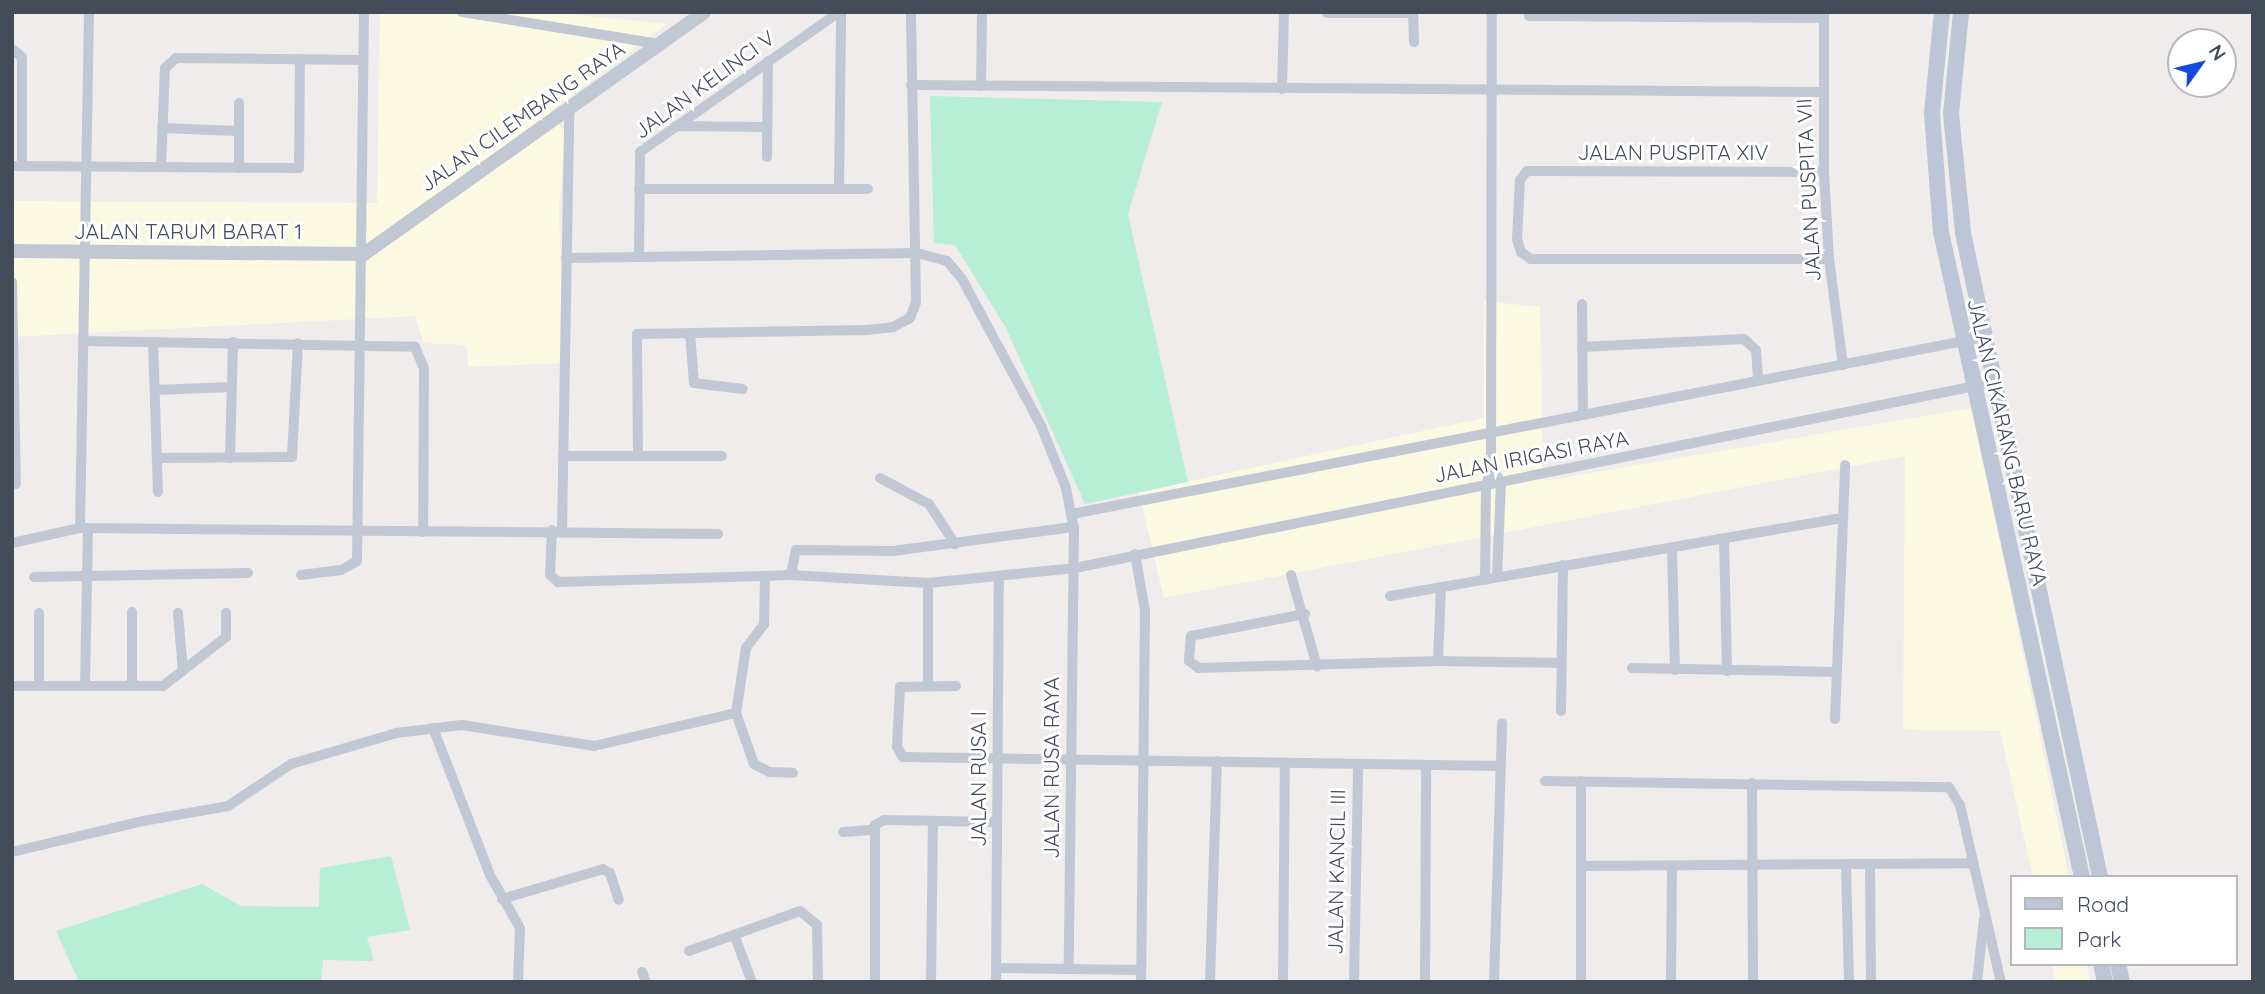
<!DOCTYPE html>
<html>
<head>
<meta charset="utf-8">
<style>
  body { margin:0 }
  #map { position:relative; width:2265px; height:994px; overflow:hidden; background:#efeceb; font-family:Quicksand,sans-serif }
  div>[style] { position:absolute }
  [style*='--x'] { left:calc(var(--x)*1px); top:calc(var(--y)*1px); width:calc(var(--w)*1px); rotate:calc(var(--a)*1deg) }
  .commercial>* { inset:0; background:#fcf9e2 }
  .green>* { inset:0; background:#b7eed6 }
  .minor>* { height:10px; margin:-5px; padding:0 5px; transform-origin:5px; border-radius:5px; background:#c1c8d4 }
  .tertiary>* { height:14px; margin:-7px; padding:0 7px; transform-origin:7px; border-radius:7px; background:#c1c8d4 }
  .secondary>* { height:16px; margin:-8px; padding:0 8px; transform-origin:8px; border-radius:8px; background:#bdc5d6 }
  span { translate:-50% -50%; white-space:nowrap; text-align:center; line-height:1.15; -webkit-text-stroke:6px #fff; paint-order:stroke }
  .street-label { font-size:21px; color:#444b59 }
  .frame { position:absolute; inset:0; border:14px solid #444b59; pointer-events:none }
  .legend { position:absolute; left:2010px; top:875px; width:228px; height:91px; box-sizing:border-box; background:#fff; border:2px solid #b4b7bd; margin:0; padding:9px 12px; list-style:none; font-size:21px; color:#444b59 }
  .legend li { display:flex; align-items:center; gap:14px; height:35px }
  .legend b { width:35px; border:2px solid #b4b7bd }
  .north { position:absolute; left:2167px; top:28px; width:70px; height:70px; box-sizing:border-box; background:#fff; border:2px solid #b4b7bd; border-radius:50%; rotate:56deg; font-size:19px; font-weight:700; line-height:28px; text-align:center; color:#444b59 }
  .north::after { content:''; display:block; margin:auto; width:24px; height:32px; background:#164ade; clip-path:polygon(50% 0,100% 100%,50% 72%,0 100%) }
</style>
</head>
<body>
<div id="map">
  <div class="commercial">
    <i style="clip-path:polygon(380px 12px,552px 12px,667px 24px,550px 112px,566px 133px,559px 207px,563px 363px,468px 367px,467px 345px,423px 343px,415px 316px,12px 337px,12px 201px,377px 203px)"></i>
    <i style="clip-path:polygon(1484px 301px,1540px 307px,1543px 481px,1972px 408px,2069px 877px,2033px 877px,2000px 731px,1903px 730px,1905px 456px,1164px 598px,1139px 492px,1483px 418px)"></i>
    <i style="clip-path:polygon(2052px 964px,2087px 964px,2090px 982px,2056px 982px)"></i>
  </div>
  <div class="green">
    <i style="clip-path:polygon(930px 96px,1162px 102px,1128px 214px,1188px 482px,1085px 504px,1006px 328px,955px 245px,934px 243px)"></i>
    <i style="clip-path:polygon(391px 856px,410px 930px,367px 937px,374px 961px,323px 960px,321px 982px,79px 982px,56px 931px,202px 884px,241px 906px,319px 907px,320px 868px)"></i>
  </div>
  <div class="minor">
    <i style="--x:462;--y:12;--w:200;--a:9.2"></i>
    <i style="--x:1413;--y:12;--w:30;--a:88"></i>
    <i style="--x:1824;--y:12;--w:160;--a:90"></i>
    <i style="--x:1824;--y:172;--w:87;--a:86.7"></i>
    <i style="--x:1829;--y:259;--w:107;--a:82.5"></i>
    <i style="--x:1327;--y:13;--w:86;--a:0"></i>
    <i style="--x:1529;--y:16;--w:295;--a:0.4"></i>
    <i style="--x:12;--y:49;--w:13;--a:39"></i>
    <i style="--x:22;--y:57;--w:109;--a:90"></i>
    <i style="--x:911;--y:85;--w:910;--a:0.44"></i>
    <i style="--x:981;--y:86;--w:74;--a:-89.2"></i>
    <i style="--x:1282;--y:89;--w:77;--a:-88.5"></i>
    <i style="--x:239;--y:103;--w:65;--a:90"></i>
    <i style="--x:676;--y:126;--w:91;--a:0.6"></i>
    <i style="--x:162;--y:128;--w:75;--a:2.3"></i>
    <i style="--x:767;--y:157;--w:96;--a:-89.4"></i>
    <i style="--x:12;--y:166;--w:287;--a:0.4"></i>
    <i style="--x:299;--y:168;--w:109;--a:-89.5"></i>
    <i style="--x:161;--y:167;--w:99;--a:-87.7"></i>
    <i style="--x:165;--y:68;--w:15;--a:-42"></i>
    <i style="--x:176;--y:58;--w:187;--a:0.6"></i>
    <i style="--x:1824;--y:172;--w:297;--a:-179.8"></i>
    <i style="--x:1527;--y:171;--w:11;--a:128"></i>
    <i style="--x:1520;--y:180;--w:59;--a:92.9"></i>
    <i style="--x:1517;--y:239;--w:14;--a:73"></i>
    <i style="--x:1521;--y:252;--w:12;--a:35"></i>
    <i style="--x:1531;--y:259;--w:298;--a:0"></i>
    <i style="--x:839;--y:188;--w:176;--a:-89.3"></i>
    <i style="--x:639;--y:189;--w:229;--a:0"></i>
    <i style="--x:639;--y:255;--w:103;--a:-89.4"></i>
    <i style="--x:640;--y:152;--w:243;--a:-35.1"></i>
    <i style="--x:566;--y:258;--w:351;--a:-0.8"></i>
    <i style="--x:917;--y:253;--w:31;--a:15"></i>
    <i style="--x:947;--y:261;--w:23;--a:50"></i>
    <i style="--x:962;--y:279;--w:167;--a:61.7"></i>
    <i style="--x:1041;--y:426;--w:67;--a:68"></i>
    <i style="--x:1066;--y:488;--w:43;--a:79.2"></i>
    <i style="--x:1074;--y:530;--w:439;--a:90.7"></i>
    <i style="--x:12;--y:282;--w:202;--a:88.9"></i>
    <i style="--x:1582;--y:304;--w:111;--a:89.5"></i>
    <i style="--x:690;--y:333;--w:50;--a:85.4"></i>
    <i style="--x:694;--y:383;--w:49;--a:7"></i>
    <i style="--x:83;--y:341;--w:332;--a:1"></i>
    <i style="--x:415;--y:347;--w:23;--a:67"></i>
    <i style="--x:424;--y:368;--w:164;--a:90.3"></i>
    <i style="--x:153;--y:342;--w:150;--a:88.1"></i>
    <i style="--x:1582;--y:347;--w:162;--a:-2.8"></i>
    <i style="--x:1744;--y:339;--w:16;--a:43"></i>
    <i style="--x:1756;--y:350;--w:31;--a:86"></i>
    <i style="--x:155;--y:390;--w:76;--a:-2.3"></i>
    <i style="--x:563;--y:456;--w:159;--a:0"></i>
    <i style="--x:638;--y:456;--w:122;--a:-90.5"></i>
    <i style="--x:637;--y:334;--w:229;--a:-1"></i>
    <i style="--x:866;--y:330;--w:27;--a:-6"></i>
    <i style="--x:893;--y:327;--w:19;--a:-28"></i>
    <i style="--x:910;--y:318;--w:17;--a:-69"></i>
    <i style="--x:916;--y:302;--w:290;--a:-91"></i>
    <i style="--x:157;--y:458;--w:135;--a:-0.4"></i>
    <i style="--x:292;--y:457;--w:114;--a:-87"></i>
    <i style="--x:230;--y:458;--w:116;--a:-88.5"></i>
    <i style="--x:1491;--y:467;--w:455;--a:-89.9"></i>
    <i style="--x:880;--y:478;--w:55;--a:28"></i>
    <i style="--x:929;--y:504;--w:48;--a:57"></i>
    <i style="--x:1072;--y:514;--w:929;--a:-10.98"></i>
    <i style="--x:80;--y:528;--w:516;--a:-89"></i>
    <i style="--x:552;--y:530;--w:45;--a:92.5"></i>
    <i style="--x:550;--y:575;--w:11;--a:41"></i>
    <i style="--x:558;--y:582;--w:233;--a:-1.7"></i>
    <i style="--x:791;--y:575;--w:137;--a:3.3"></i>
    <i style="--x:928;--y:583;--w:148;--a:-5.8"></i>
    <i style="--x:1075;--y:568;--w:939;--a:-11.43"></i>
    <i style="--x:562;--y:530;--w:421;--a:-89"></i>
    <i style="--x:1724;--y:539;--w:132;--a:88.7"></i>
    <i style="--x:12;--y:543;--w:70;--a:-12.4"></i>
    <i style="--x:80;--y:528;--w:638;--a:0.54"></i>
    <i style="--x:1672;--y:548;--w:122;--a:88.6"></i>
    <i style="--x:1135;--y:554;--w:58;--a:80"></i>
    <i style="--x:1145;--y:611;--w:371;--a:90.6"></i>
    <i style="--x:301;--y:575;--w:40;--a:-7.1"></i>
    <i style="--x:341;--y:570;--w:18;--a:-29"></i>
    <i style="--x:357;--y:561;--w:549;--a:-89.27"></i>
    <i style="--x:791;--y:575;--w:25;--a:-79"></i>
    <i style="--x:796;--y:550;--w:97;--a:0.6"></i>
    <i style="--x:893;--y:551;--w:183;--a:-7.6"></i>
    <i style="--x:1291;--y:575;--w:95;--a:74.1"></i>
    <i style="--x:34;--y:577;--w:214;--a:-1.1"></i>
    <i style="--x:1485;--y:580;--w:95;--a:-89.4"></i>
    <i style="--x:1486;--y:485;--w:19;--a:-74"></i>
    <i style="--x:1491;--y:467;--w:18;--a:56"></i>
    <i style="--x:1501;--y:482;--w:95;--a:92.4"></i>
    <i style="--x:928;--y:583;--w:103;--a:90"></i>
    <i style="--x:1390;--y:596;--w:460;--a:-9.8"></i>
    <i style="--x:178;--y:613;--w:58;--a:85.1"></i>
    <i style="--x:1305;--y:614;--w:116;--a:169.1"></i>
    <i style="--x:1191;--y:636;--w:25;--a:95"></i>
    <i style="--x:1189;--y:661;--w:12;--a:35"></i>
    <i style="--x:1199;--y:668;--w:239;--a:-1.7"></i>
    <i style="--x:1438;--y:661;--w:122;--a:0.9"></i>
    <i style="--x:1438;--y:661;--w:74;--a:-87.7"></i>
    <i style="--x:1632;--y:668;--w:204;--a:1.1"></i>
    <i style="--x:85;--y:685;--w:157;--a:-88.9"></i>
    <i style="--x:12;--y:686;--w:151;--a:0"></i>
    <i style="--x:163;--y:686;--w:80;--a:-37.9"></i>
    <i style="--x:226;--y:637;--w:24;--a:-90"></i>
    <i style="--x:39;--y:686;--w:73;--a:-90"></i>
    <i style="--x:132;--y:686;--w:74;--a:-90"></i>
    <i style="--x:956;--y:686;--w:56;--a:179"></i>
    <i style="--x:900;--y:687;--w:60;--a:92.9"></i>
    <i style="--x:897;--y:747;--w:12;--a:59"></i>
    <i style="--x:903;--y:757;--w:597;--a:0.86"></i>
    <i style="--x:1561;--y:711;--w:146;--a:-89.2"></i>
    <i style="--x:736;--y:713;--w:54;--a:70.6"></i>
    <i style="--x:754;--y:764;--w:18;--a:27"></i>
    <i style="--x:770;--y:772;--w:23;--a:2"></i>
    <i style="--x:1835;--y:719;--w:254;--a:-87.7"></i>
    <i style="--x:433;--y:728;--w:158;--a:68.8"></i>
    <i style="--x:490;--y:875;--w:61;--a:60.5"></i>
    <i style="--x:520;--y:928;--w:54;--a:92.1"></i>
    <i style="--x:1545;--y:781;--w:404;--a:0.9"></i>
    <i style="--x:1949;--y:787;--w:21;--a:59"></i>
    <i style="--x:1960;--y:805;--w:182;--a:77"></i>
    <i style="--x:1752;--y:783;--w:199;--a:89.7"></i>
    <i style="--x:843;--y:832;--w:32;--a:-4"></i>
    <i style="--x:12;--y:852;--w:135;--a:-13.3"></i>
    <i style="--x:143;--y:821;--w:86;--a:-10"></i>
    <i style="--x:228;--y:806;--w:76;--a:-33.7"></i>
    <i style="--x:291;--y:764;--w:109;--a:-16.4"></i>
    <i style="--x:396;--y:733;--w:66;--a:-6.9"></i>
    <i style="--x:462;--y:725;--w:134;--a:9"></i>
    <i style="--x:594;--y:746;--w:146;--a:-13.1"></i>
    <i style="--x:736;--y:713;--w:66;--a:-81.3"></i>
    <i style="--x:746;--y:648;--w:30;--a:-53"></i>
    <i style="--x:764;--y:624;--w:48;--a:-88.8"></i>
    <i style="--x:1581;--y:866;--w:391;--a:-0.4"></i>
    <i style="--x:1846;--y:867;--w:115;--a:88.5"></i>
    <i style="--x:1870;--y:867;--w:115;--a:89.5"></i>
    <i style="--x:502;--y:899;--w:105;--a:-16.5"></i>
    <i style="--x:603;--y:869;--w:8;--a:30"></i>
    <i style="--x:610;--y:873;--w:28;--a:72"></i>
    <i style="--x:735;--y:937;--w:48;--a:69.3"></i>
    <i style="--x:689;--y:951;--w:118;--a:-19.8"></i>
    <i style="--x:800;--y:911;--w:22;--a:39"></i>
    <i style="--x:817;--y:925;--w:57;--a:89"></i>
    <i style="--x:996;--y:968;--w:145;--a:0.8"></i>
    <i style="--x:642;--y:972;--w:11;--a:68"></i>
    <i style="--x:875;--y:982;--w:157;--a:-90"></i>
    <i style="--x:875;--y:825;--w:10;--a:-29"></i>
    <i style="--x:884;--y:820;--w:113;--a:1"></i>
    <i style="--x:931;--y:982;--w:160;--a:-89.3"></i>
    <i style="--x:996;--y:982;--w:406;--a:-89.6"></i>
    <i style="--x:1210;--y:982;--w:221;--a:-88.2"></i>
    <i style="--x:1283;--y:982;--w:219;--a:-89.5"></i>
    <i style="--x:1354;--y:982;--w:218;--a:-88.9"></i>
    <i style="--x:1425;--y:982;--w:217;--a:-89.7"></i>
    <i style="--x:1494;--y:982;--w:259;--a:-88.2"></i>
    <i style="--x:1581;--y:982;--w:201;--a:-90"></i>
    <i style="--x:1671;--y:982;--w:116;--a:-89.5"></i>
    <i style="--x:1977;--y:982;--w:63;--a:-83.7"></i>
  </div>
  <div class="tertiary">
    <i style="--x:12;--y:251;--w:352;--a:0.5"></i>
    <i style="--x:364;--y:254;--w:417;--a:-35.4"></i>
  </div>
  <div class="secondary">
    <i style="--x:1942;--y:12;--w:101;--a:95.7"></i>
    <i style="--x:1932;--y:113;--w:119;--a:85.7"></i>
    <i style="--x:1941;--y:232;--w:660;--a:77.67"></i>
    <i style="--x:1961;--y:12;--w:102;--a:95.6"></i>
    <i style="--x:1951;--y:114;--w:120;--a:84.2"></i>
    <i style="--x:1963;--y:233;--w:658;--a:77.99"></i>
    <i style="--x:2101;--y:964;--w:18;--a:77"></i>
    <i style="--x:2118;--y:964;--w:18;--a:77"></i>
  </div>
  <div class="street-label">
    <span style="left:704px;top:84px;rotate:-36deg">JALAN KELINCI V</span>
    <span style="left:522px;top:116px;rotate:-35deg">JALAN CILEMBANG RAYA</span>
    <span style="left:1673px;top:152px">JALAN PUSPITA XIV</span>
    <span style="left:1808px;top:190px;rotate:-93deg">JALAN PUSPITA VII</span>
    <span style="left:188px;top:231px">JALAN TARUM BARAT 1</span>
    <span style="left:2008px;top:442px;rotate:77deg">JALAN CIKARANG BARU RAYA</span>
    <span style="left:1531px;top:456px;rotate:-11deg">JALAN IRIGASI RAYA</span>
    <span style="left:1051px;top:768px;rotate:-90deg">JALAN RUSA RAYA</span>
    <span style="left:978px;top:779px;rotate:-90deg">JALAN RUSA I</span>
    <span style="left:1336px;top:872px;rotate:-89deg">JALAN KANCIL III</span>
  </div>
  <div class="frame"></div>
  <ul class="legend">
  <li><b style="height:9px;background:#bdc5d6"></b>Road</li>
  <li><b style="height:19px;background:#b7eed6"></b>Park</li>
  </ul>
  <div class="north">N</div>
</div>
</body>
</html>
